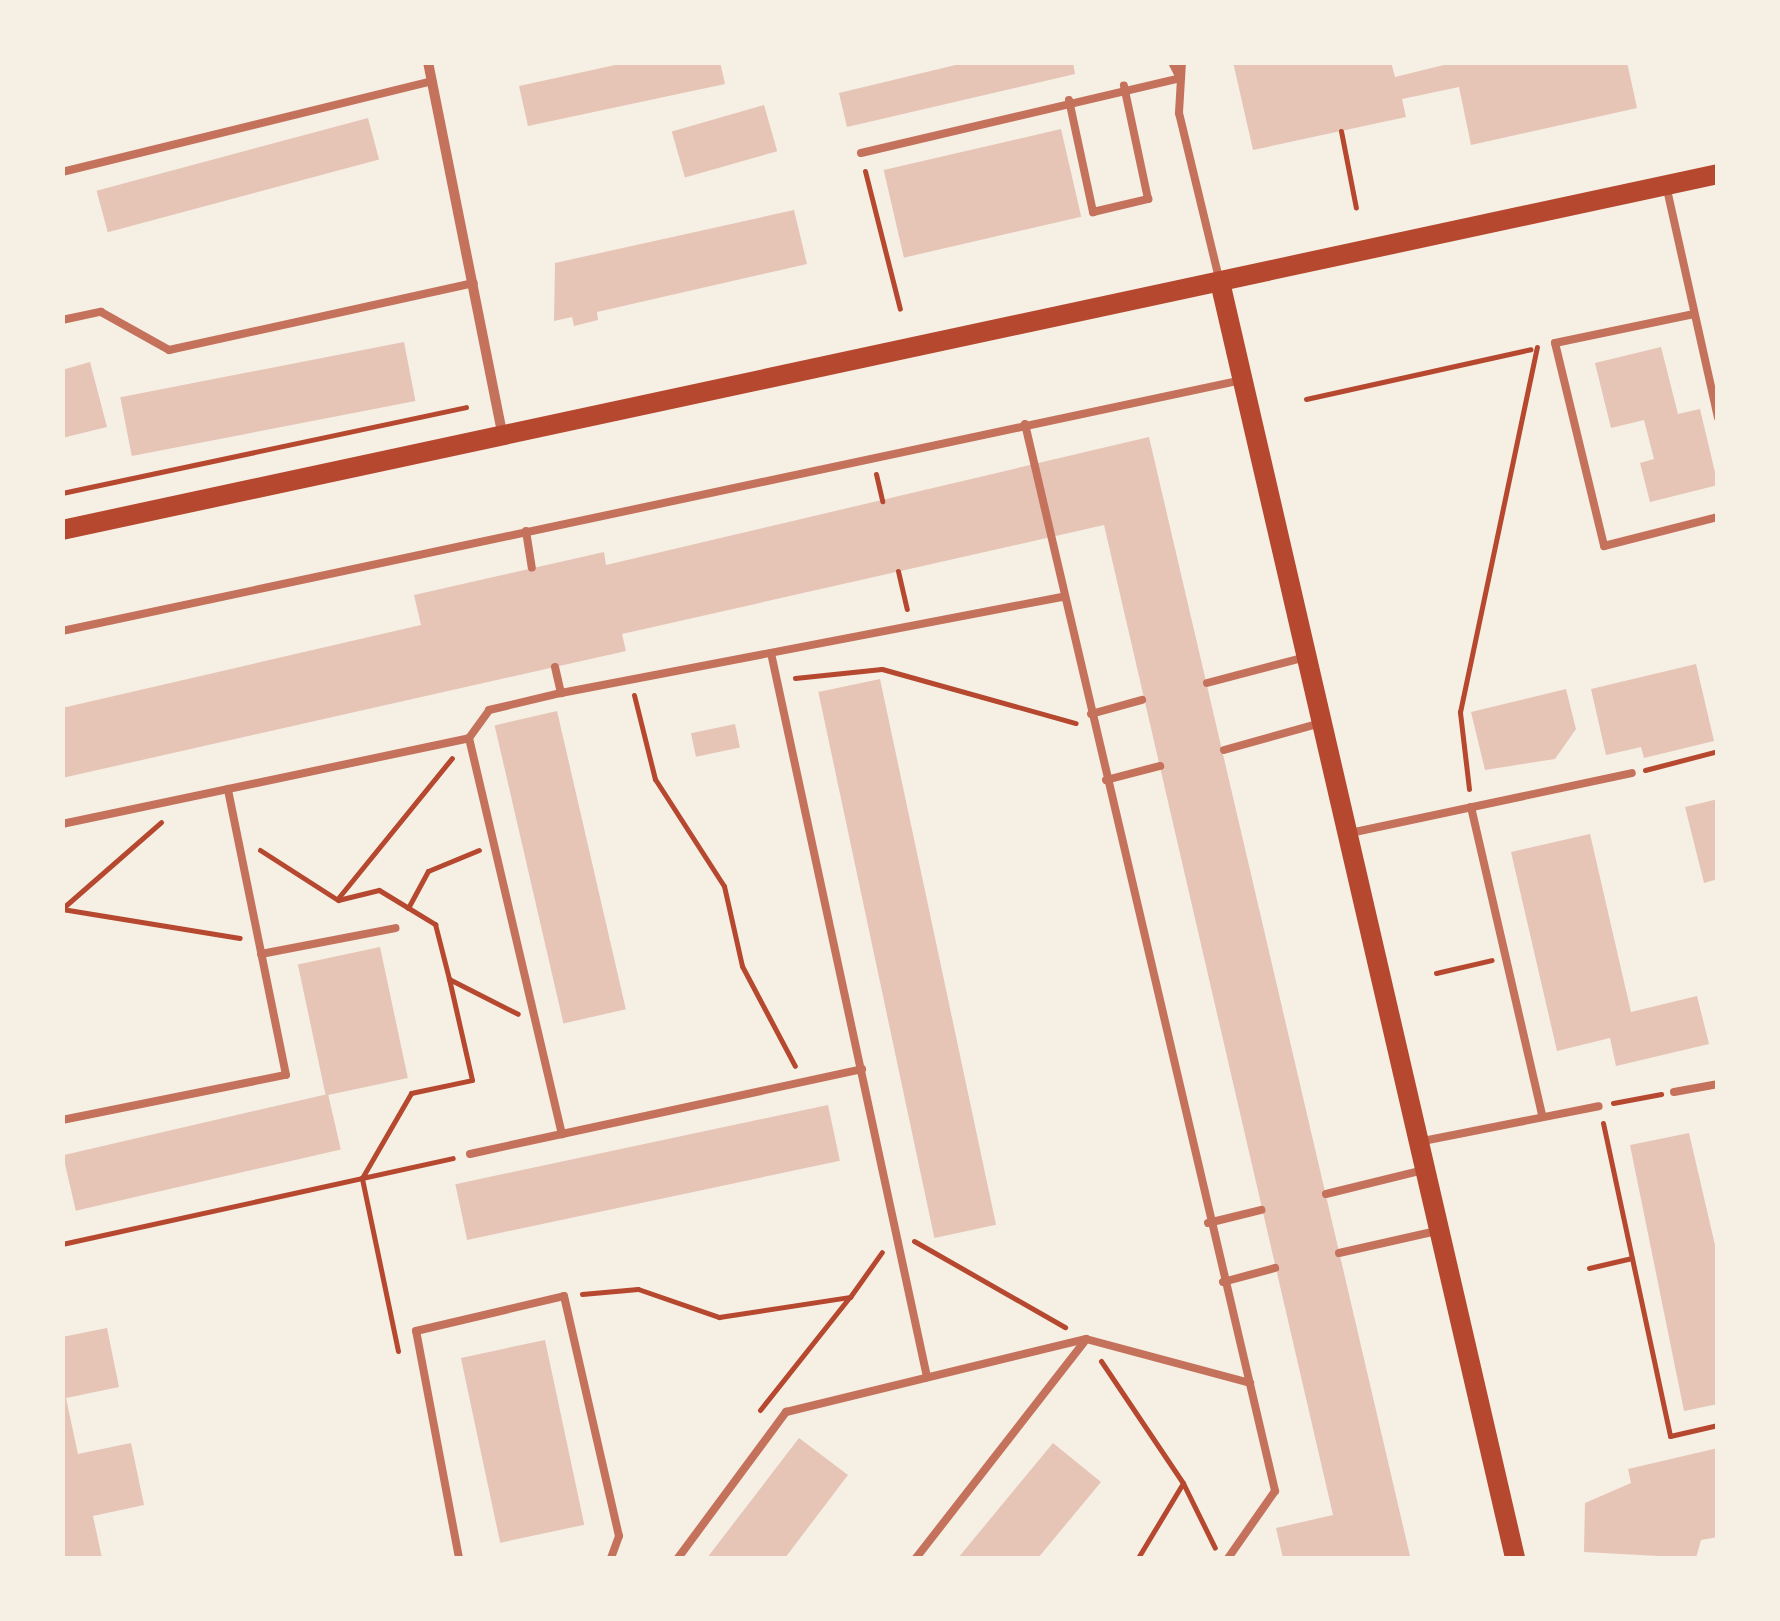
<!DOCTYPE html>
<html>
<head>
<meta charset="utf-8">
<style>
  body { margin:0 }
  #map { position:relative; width:1780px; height:1621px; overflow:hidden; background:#f6efe4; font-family:Lato,sans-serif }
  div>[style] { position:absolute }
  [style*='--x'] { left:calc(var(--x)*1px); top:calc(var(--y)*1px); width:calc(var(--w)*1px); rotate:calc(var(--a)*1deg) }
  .building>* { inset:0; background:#e6c5b7; transform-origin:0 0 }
  .path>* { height:5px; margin:-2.5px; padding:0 2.5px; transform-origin:2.5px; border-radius:2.5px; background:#b5482f }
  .service>* { height:8px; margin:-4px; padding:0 4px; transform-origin:4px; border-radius:4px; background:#c5725c }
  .minor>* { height:10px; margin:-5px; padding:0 5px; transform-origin:5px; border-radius:5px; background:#c5725c }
  .secondary>* { height:20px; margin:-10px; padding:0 10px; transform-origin:10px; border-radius:10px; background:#b5482f }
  span { translate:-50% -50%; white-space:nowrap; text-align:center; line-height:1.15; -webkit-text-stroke:10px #f6efe4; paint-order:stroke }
  .frame { position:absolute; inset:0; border:65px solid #f6efe4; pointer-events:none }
</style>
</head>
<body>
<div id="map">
  <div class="building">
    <i style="clip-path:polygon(629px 62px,720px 62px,725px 84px,528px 126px,519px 86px)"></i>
    <i style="clip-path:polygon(968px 62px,1073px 62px,1075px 74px,847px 127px,839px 93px)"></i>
    <i style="clip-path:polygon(1233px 62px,1391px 62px,1395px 77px,1456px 62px,1627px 62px,1637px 108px,1471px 145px,1459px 87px,1402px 99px,1406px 117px,1253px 150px)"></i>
    <i style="left:764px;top:105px;width:48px;height:96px;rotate:74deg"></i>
    <i style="left:368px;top:118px;width:43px;height:281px;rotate:75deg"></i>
    <i style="left:1061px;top:129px;width:90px;height:182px;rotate:77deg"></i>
    <i style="clip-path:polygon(794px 210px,807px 264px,597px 312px,598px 320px,574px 326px,572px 317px,554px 321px,555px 263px)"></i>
    <i style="left:404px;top:342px;width:60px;height:289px;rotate:79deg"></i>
    <i style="clip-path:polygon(1661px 347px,1678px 414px,1700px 409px,1718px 485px,1650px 502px,1640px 463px,1654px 459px,1644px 420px,1611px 428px,1595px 363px)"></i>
    <i style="clip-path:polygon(90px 362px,107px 427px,62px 438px,62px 370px)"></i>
    <i style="clip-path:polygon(1149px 437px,1410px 1556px,1399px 1558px,1283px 1558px,1276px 1528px,1333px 1515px,1104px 525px,622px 634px,626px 651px,62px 778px,62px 708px,421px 625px,414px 595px,604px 552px,606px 565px)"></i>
    <i style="clip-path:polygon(1696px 664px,1714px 741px,1644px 758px,1641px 747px,1606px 755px,1591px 689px)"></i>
    <i style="left:880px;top:679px;width:558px;height:63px;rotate:78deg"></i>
    <i style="clip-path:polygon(1566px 689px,1576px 729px,1555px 759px,1485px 770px,1471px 712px)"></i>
    <i style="left:557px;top:711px;width:306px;height:64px;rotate:77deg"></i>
    <i style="left:735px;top:724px;width:24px;height:45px;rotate:78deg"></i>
    <i style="clip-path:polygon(1718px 799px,1718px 879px,1704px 883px,1685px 807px)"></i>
    <i style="clip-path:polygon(1590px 834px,1631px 1012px,1697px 996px,1709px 1044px,1616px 1066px,1610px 1038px,1557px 1051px,1511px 852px)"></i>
    <i style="left:380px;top:947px;width:134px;height:84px;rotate:78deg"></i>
    <i style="left:328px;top:1094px;width:57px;height:272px;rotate:77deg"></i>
    <i style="left:828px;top:1105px;width:57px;height:381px;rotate:78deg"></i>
    <i style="clip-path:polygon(1689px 1133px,1718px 1258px,1718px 1404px,1684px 1411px,1630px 1145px)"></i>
    <i style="clip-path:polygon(107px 1328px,119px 1387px,66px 1398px,78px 1454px,131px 1443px,144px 1505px,93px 1516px,102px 1558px,62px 1558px,62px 1337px)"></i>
    <i style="left:545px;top:1340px;width:189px;height:86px;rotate:78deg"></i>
    <i style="clip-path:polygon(799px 1438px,848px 1475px,785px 1558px,707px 1558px)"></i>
    <i style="clip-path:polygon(1053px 1443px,1101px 1482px,1038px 1558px,958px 1558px)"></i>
    <i style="clip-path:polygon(1718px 1448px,1718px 1537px,1701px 1540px,1696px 1558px,1584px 1552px,1585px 1503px,1631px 1483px,1628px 1469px)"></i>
  </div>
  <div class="path">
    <i style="--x:1341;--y:131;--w:78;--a:79"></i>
    <i style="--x:865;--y:171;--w:142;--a:75.8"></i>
    <i style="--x:1306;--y:399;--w:230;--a:-12.5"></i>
    <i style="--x:876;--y:474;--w:28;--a:77"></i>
    <i style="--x:62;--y:493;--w:413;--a:-12"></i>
    <i style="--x:898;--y:571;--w:39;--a:77"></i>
    <i style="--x:795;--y:678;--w:87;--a:-5.9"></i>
    <i style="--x:882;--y:669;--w:201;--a:15.6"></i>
    <i style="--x:634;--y:695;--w:87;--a:76"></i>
    <i style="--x:655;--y:779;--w:127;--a:57.2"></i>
    <i style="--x:724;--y:886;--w:82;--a:77.3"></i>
    <i style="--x:742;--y:966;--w:113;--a:62.1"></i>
    <i style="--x:1645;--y:770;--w:75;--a:-14.6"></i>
    <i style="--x:1469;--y:789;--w:78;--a:-96.7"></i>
    <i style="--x:1460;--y:712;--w:373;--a:-78.1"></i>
    <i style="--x:260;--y:850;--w:93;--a:32.7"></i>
    <i style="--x:338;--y:900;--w:42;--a:-13.7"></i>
    <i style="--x:379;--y:890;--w:66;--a:31.3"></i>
    <i style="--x:435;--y:924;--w:57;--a:75.7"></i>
    <i style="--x:449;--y:979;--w:77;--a:26.9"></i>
    <i style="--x:339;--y:897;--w:179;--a:-50.9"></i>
    <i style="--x:64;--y:907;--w:129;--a:-41.2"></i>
    <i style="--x:408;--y:908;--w:42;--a:-61.6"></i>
    <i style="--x:428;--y:871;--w:55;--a:-22.4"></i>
    <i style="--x:62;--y:909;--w:180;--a:9.3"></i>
    <i style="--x:1436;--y:973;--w:57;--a:-13.1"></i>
    <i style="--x:1613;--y:1103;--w:49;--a:-10.6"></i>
    <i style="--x:1603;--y:1123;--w:320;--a:77.9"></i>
    <i style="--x:1670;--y:1436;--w:49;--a:-12.9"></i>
    <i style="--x:914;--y:1241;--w:174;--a:29.7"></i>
    <i style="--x:62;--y:1244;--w:400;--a:-12.4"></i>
    <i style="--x:1589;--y:1268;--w:44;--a:-13.1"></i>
    <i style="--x:582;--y:1294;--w:56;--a:-5.1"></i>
    <i style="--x:638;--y:1289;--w:86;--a:19.1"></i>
    <i style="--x:719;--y:1317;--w:133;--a:-8.7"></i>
    <i style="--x:850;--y:1297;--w:55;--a:-54.6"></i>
    <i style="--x:398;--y:1351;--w:177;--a:-101.8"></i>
    <i style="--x:362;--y:1178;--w:98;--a:-60"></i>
    <i style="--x:411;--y:1093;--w:62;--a:-12"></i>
    <i style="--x:472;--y:1080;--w:104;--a:-102.8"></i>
    <i style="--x:1101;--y:1361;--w:147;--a:56.1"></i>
    <i style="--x:1183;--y:1483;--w:87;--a:121"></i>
    <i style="--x:760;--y:1410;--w:142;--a:-51.6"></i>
    <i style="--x:1183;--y:1483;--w:72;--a:63.8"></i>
  </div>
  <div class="service">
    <i style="--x:1182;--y:62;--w:51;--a:93.4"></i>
    <i style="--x:1179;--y:113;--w:170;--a:76.4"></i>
    <i style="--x:1069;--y:100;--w:115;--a:77.9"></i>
    <i style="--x:1093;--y:212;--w:57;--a:-13.3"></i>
    <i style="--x:1148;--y:199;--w:116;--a:-102"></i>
    <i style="--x:861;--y:153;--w:328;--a:-13.2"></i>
    <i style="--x:1180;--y:78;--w:18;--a:-117"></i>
    <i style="--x:62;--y:172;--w:381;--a:-13.8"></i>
    <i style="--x:1666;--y:185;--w:238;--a:77.4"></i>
    <i style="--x:1694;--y:314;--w:142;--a:168.2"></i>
    <i style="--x:1555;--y:343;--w:209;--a:76.4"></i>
    <i style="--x:1604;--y:546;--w:118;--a:-14.3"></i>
    <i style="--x:62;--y:320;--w:40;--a:-12"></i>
    <i style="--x:101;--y:312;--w:78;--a:29.2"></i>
    <i style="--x:169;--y:350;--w:312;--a:-12.4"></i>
    <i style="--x:1025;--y:424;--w:1096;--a:76.81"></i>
    <i style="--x:1275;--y:1491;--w:82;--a:125"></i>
    <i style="--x:526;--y:531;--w:37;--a:81"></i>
    <i style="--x:62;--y:631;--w:1206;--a:-12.01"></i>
    <i style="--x:771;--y:653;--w:741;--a:77.84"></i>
    <i style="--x:555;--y:667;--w:27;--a:77"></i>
    <i style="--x:1207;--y:683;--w:102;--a:-14.7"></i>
    <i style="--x:1091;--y:714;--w:53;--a:-15.4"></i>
    <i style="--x:469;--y:738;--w:407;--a:76.8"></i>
    <i style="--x:562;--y:1134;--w:307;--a:-12.2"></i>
    <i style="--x:1224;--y:750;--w:101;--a:-15.6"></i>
    <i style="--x:1106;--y:780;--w:56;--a:-14.5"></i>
    <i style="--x:1471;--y:807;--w:316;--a:77"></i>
    <i style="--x:62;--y:824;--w:416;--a:-11.9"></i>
    <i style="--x:469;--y:738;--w:34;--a:-54"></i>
    <i style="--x:489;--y:710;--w:74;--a:-13.3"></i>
    <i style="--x:561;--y:693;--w:510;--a:-10.85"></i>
    <i style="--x:1350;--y:833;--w:288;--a:-12"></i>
    <i style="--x:261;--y:954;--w:137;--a:-10.9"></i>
    <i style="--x:1674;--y:1092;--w:45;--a:-10.3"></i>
    <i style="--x:62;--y:1120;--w:228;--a:-11.4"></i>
    <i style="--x:286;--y:1075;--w:292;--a:-101.5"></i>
    <i style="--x:1423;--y:1141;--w:179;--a:-11.2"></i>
    <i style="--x:470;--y:1154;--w:94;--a:-12.3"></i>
    <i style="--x:1326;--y:1194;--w:101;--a:-13.8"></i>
    <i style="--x:1208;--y:1223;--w:55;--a:-13.8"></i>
    <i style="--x:1339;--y:1253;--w:100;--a:-12.7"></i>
    <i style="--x:1223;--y:1282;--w:54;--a:-15.1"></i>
    <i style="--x:459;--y:1558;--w:231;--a:-100.7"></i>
    <i style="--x:416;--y:1331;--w:152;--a:-13.3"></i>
    <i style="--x:564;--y:1296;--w:246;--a:77.1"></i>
    <i style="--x:619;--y:1536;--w:23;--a:110"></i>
    <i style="--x:678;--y:1558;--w:182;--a:-53.5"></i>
    <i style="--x:786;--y:1412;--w:309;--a:-13.7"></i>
    <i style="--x:1086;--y:1339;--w:170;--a:15"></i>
    <i style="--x:916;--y:1558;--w:275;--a:-52.1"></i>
  </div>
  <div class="minor">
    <i style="--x:428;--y:62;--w:381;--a:78.7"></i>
  </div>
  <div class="secondary">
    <i style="--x:1220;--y:282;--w:1310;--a:76.98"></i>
    <i style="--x:62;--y:530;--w:1694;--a:-12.13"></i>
  </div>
  <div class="frame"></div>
</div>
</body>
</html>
